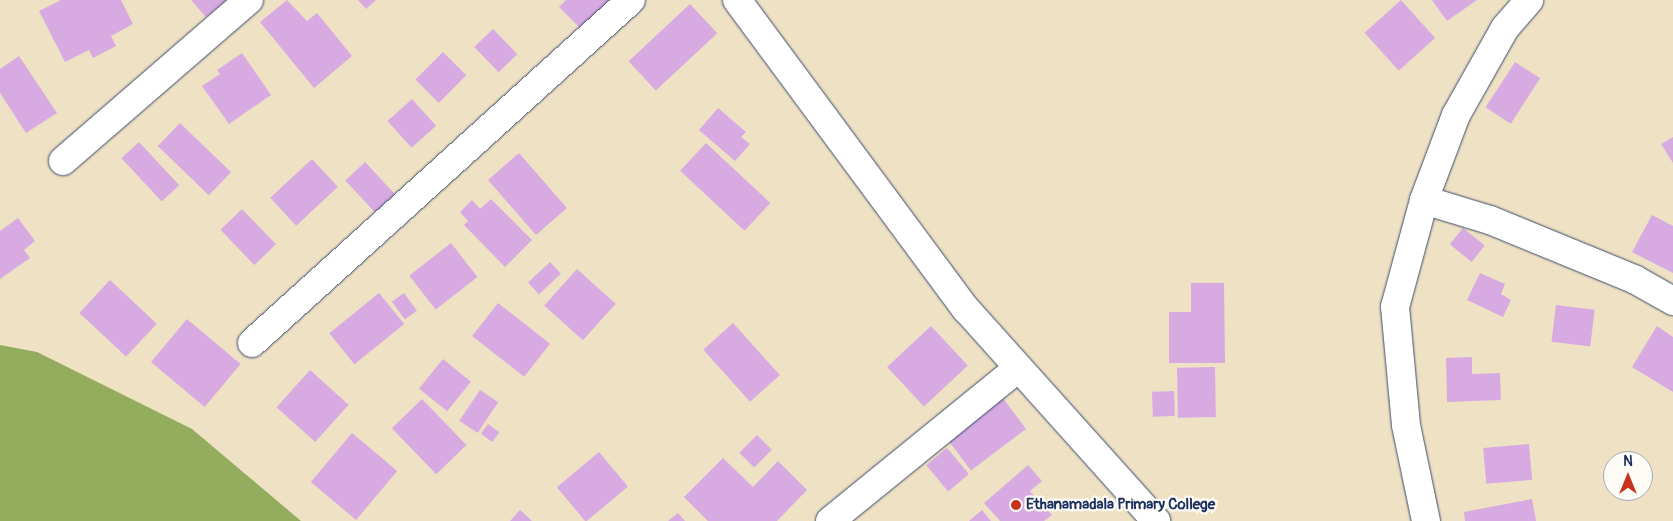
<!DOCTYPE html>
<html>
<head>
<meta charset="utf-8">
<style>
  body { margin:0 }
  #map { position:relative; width:1673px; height:521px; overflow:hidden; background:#efe2c4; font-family:Pangolin,sans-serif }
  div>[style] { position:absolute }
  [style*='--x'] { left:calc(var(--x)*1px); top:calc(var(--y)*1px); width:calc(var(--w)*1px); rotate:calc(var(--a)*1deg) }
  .forest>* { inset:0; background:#94ac5e }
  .building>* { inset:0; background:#d7aae2; transform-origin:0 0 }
  .roads { filter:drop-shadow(0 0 1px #3b4a6d) drop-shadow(0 0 1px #3b4a6d) }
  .minor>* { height:28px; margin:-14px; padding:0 14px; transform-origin:14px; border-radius:14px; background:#fff }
  .dots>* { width:14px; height:14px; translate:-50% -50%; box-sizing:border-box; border:2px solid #fdfcf7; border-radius:50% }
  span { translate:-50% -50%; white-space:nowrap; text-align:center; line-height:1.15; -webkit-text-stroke:4.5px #fdfcf7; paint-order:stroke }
  .poi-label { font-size:15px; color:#1b2f5e; font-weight:700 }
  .left { translate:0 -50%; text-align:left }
  .north { position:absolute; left:1603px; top:451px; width:50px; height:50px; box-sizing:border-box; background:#fdfcf7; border:1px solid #a3aaba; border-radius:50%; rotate:0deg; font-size:14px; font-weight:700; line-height:20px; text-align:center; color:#1b2f5e }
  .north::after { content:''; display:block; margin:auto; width:18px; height:22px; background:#c8321e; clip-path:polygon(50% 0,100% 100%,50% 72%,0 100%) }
</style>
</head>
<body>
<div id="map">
  <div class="forest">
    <i style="clip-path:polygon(0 345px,37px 352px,192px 429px,301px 521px,0 521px)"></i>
  </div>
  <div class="building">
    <i style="clip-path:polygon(61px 0,121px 0,133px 24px,111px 36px,116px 46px,93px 58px,89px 50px,65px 62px,39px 11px)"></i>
    <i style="clip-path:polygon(191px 0,227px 0,206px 17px)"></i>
    <i style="clip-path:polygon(287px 0,307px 21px,317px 13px,352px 56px,314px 88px,260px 22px)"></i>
    <i style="clip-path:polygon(358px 0,376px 0,366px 9px)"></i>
    <i style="clip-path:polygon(566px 0,611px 0,581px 29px,559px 7px)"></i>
    <i style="left:1401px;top:0;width:51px;height:49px;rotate:48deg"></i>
    <i style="clip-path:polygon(1432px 0,1477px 0,1447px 21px)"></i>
    <i style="left:690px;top:4px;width:40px;height:84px;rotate:47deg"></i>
    <i style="left:493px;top:29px;width:35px;height:26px;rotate:46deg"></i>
    <i style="left:443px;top:52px;width:33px;height:39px;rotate:45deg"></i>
    <i style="clip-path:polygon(242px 53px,271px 95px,229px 124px,202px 86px,220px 74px,217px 70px)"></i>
    <i style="clip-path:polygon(19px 56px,57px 113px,26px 133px,0 93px,0 69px)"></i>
    <i style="left:1515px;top:62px;width:30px;height:54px;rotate:33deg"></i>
    <i style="left:412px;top:99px;width:36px;height:33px;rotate:48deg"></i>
    <i style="clip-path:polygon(718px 108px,746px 132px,741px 137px,750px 144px,735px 161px,699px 130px)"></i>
    <i style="left:180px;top:123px;width:71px;height:32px;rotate:44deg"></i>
    <i style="clip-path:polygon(1673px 137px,1673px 163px,1661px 144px)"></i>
    <i style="left:139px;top:142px;width:59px;height:24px;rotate:47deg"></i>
    <i style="left:706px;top:143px;width:88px;height:38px;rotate:43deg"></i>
    <i style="left:519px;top:153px;width:73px;height:41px;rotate:49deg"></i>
    <i style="left:312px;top:159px;width:38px;height:57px;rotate:47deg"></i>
    <i style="left:365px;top:162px;width:45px;height:27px;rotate:47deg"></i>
    <i style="clip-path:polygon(491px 199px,532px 240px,505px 267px,464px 225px,468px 221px,460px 212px,472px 200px,480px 209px)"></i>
    <i style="left:242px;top:209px;width:49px;height:30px;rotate:46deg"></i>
    <i style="clip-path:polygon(1652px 215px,1673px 226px,1673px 273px,1632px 252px)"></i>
    <i style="clip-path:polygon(18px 218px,35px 241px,24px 250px,30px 258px,0 279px,0 231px)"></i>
    <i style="left:1463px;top:228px;width:28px;height:21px;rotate:39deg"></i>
    <i style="left:451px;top:243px;width:43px;height:53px;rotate:52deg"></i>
    <i style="left:550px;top:262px;width:16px;height:30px;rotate:47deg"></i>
    <i style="left:577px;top:269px;width:52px;height:49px;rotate:42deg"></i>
    <i style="clip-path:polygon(1480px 273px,1505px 284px,1501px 294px,1511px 300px,1503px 317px,1467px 300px)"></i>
    <i style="left:110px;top:280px;width:64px;height:45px;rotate:43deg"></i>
    <i style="clip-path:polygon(1191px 283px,1224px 283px,1225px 363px,1169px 363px,1169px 312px,1191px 312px)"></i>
    <i style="left:379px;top:293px;width:40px;height:64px;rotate:51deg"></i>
    <i style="left:404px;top:293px;width:22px;height:15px;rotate:54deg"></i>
    <i style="left:498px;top:303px;width:66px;height:42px;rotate:38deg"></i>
    <i style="left:1556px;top:305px;width:39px;height:37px;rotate:7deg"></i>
    <i style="left:187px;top:319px;width:70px;height:56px;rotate:40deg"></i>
    <i style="left:733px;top:323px;width:70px;height:40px;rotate:48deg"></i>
    <i style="left:931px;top:326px;width:54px;height:60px;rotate:47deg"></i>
    <i style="clip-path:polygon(1657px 326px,1673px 337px,1673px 392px,1632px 367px)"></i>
    <i style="clip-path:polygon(1472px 357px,1472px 374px,1500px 373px,1501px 400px,1447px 402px,1446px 358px)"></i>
    <i style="left:443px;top:359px;width:36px;height:38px;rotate:39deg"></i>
    <i style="left:1215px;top:367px;width:50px;height:38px;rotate:89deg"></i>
    <i style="left:310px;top:370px;width:52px;height:50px;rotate:42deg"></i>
    <i style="left:480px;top:390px;width:22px;height:37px;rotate:34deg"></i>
    <i style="left:1174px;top:391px;width:25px;height:22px;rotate:88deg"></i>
    <i style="left:1002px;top:397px;width:40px;height:69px;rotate:53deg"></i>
    <i style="left:422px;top:399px;width:64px;height:42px;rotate:46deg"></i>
    <i style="left:488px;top:424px;width:14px;height:12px;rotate:36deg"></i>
    <i style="left:352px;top:433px;width:59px;height:64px;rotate:40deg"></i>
    <i style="left:757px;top:435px;width:21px;height:25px;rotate:45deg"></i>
    <i style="left:1529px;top:444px;width:36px;height:46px;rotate:85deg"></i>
    <i style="left:947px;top:448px;width:34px;height:27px;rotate:50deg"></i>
    <i style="left:599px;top:452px;width:45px;height:55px;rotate:50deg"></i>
    <i style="clip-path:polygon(723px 458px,753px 487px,778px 461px,807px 490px,777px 521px,708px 521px,684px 497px)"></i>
    <i style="clip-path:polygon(1028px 465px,1042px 481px,1030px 491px,1052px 515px,1044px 521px,1000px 521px,984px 503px)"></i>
    <i style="clip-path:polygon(1532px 499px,1536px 521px,1465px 521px,1464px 512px)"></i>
    <i style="clip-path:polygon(520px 510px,532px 521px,510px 521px)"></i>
    <i style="clip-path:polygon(982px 510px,991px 521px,969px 521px)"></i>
    <i style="clip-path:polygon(678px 513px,685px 521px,668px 521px)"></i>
  </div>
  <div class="roads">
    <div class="minor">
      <i style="--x:737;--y:0;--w:385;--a:53.5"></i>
      <i style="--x:966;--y:309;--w:285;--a:48.1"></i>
      <i style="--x:63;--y:161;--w:246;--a:-40.9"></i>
      <i style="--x:1424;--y:200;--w:69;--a:16.9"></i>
      <i style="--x:1490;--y:220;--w:156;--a:22.3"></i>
      <i style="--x:1634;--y:279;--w:45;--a:29.4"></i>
      <i style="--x:252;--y:343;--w:511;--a:-42.15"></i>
      <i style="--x:830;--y:521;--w:242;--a:-39.1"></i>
      <i style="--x:1426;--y:521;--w:98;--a:-101.8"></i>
      <i style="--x:1406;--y:425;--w:119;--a:-95.3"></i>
      <i style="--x:1395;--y:307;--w:111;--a:-74.8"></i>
      <i style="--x:1424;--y:200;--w:91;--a:-69.4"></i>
      <i style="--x:1456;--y:115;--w:100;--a:-60.6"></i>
      <i style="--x:1505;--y:28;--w:37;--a:-49"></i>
    </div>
  </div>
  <div class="dots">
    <i style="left:1016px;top:505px;background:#c8321e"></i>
  </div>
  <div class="poi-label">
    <span class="left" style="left:1026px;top:505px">Ethanamadala Primary College</span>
  </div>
  <div class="north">N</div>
</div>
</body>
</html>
